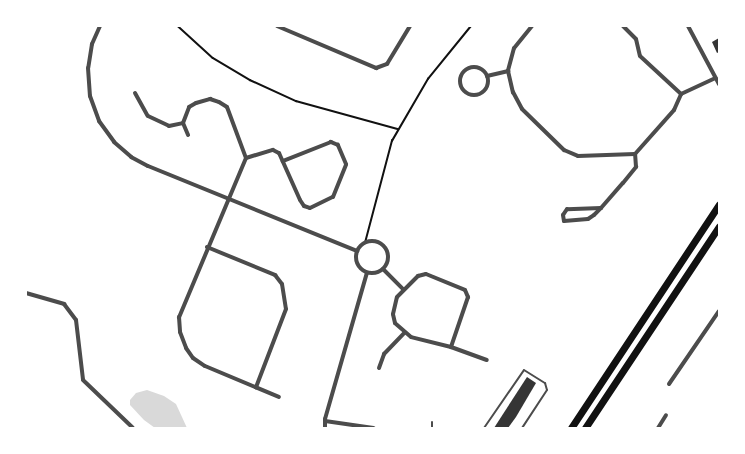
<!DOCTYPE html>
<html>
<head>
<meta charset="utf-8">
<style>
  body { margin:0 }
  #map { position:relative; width:745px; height:454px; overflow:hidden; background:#fff; font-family:Helvetica,sans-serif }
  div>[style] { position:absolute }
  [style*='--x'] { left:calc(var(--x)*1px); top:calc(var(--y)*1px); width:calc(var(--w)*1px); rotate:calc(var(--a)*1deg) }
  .water>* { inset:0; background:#d9d9d9 }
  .building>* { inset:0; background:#353535 }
  .path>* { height:1.5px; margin:-0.75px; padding:0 0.75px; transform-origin:0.75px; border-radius:0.75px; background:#111 }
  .service>* { height:2px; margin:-1px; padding:0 1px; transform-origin:1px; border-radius:1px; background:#4c4c4c }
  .minor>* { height:4px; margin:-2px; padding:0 2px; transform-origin:2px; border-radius:2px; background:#4c4c4c }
  .minor>.ring { margin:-2px; padding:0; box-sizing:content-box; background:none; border:4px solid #4c4c4c; border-radius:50% }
  .primary>* { height:7px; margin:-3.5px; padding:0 3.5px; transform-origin:3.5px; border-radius:3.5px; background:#111 }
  span { translate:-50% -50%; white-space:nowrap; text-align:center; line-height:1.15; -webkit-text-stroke:3px #fff; paint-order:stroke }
  .frame { position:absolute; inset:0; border:27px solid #fff; pointer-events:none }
</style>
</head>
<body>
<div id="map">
  <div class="water">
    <i style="clip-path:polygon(147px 390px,164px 396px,176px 404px,187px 428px,155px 428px,144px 420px,130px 405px,130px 400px,136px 393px)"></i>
  </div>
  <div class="building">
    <i style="clip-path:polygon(719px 38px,719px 52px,717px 53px,712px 42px)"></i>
    <i style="clip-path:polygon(527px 377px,536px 383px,516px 417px,508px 428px,494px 428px)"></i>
  </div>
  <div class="path">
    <i style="--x:178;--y:26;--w:47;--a:42.4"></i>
    <i style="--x:213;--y:58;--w:43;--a:30.7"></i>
    <i style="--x:250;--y:80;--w:51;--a:24.5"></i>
    <i style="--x:296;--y:101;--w:106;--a:15.4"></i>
    <i style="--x:365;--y:243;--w:106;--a:-75.2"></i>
    <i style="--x:392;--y:141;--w:72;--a:-59.9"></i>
    <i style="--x:428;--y:79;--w:68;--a:-50.9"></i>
  </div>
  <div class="service">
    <i style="--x:432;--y:428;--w:6;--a:-90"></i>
    <i style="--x:484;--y:428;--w:70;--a:-55.4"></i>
    <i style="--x:524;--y:370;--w:25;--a:32"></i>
    <i style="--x:545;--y:383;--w:7;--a:74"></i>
    <i style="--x:547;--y:390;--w:45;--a:123.3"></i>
  </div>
  <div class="minor">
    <i style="--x:100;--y:26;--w:20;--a:114"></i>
    <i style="--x:92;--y:44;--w:24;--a:99"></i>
    <i style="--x:88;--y:68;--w:28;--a:86"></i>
    <i style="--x:90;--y:96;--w:27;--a:70"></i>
    <i style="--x:99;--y:121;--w:26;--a:54"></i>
    <i style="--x:114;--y:142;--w:23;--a:41"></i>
    <i style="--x:131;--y:157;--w:19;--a:28"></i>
    <i style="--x:148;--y:166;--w:226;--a:22.1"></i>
    <i style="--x:277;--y:26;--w:108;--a:23"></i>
    <i style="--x:376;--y:68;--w:12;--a:-20"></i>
    <i style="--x:387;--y:64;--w:44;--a:-58.8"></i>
    <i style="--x:532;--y:26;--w:28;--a:129"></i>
    <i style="--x:514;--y:48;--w:24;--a:105"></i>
    <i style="--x:508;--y:71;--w:22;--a:77"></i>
    <i style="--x:513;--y:92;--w:19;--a:62"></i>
    <i style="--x:522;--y:109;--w:59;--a:44.3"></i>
    <i style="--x:564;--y:150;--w:15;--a:23"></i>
    <i style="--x:578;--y:156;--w:57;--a:-2"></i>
    <i style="--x:635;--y:154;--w:59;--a:-48.4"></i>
    <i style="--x:674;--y:110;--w:17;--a:-66"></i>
    <i style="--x:681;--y:94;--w:38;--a:-25"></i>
    <i style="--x:623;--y:26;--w:18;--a:45"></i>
    <i style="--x:636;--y:39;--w:17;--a:77"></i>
    <i style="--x:640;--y:56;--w:56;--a:42.8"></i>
    <i style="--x:688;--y:26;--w:66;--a:61.9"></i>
    <i class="ring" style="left:460px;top:67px;width:24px;height:24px"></i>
    <i style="--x:487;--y:76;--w:22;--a:-13"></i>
    <i style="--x:135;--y:93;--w:26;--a:61"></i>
    <i style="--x:148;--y:116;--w:23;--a:25"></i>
    <i style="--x:169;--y:126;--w:14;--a:-12"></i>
    <i style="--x:183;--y:123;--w:13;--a:67"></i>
    <i style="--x:183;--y:123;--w:17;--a:-69"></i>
    <i style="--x:189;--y:107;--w:8;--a:-30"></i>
    <i style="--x:196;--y:103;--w:15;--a:-16"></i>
    <i style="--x:210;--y:99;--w:9;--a:18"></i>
    <i style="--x:219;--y:102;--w:9;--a:32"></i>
    <i style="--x:227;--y:107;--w:54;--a:69.6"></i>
    <i style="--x:246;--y:158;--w:173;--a:112.8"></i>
    <i style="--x:179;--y:317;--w:15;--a:86"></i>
    <i style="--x:180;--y:332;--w:17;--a:69"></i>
    <i style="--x:186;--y:348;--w:12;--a:55"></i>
    <i style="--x:193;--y:358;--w:14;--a:34"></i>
    <i style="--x:205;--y:366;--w:80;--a:22.7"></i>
    <i style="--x:246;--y:158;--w:28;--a:-17"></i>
    <i style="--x:273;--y:150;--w:7;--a:27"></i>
    <i style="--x:279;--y:153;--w:51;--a:65.9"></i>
    <i style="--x:300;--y:200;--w:7;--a:56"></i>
    <i style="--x:304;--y:206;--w:6;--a:18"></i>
    <i style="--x:310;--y:208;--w:25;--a:-26"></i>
    <i style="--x:333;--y:197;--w:35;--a:-68"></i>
    <i style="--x:346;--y:164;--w:21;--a:-113"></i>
    <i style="--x:338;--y:145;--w:8;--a:-157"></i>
    <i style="--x:331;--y:142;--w:52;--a:158.4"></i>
    <i style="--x:601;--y:208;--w:34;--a:178"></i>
    <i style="--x:567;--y:209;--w:7;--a:124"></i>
    <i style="--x:563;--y:215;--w:6;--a:81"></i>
    <i style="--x:564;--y:221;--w:24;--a:-5"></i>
    <i style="--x:588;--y:219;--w:7;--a:-34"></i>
    <i style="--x:594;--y:215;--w:10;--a:-45"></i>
    <i style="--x:601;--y:208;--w:33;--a:-49"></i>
    <i style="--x:623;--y:183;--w:21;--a:-51"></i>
    <i style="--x:636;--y:167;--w:13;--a:-94"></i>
    <i class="ring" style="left:356px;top:241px;width:28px;height:28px"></i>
    <i style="--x:207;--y:247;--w:74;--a:22.4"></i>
    <i style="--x:275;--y:275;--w:11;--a:52"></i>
    <i style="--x:282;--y:284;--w:25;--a:81"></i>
    <i style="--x:286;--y:309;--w:84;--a:111"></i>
    <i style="--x:383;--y:269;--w:28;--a:45"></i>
    <i style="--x:426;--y:274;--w:42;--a:22.3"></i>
    <i style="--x:465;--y:290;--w:8;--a:67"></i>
    <i style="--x:468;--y:297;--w:53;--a:108.8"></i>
    <i style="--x:451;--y:347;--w:41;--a:-166"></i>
    <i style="--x:411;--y:337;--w:21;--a:-139"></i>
    <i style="--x:395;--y:323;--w:9;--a:-103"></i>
    <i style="--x:393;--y:314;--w:17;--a:-77"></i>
    <i style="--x:397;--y:297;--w:30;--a:-45"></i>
    <i style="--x:418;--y:276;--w:8;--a:-14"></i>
    <i style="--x:26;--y:293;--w:40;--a:16"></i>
    <i style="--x:64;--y:304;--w:20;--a:53"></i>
    <i style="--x:76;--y:320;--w:60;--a:83.3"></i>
    <i style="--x:83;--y:380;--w:69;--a:43.8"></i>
    <i style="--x:451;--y:347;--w:38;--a:20"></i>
    <i style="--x:379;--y:368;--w:15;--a:-70"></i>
    <i style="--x:384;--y:354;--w:30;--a:-46"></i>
    <i style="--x:669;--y:384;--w:88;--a:-55.6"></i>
    <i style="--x:325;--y:421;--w:49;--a:8.1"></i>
    <i style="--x:325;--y:428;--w:9;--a:-90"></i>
    <i style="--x:325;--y:419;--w:152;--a:-74"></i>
    <i style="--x:658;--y:428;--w:15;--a:-58"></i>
  </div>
  <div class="primary">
    <i style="--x:571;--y:428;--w:268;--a:-56.5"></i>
    <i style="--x:585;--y:428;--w:242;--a:-56.4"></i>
  </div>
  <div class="frame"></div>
</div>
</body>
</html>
